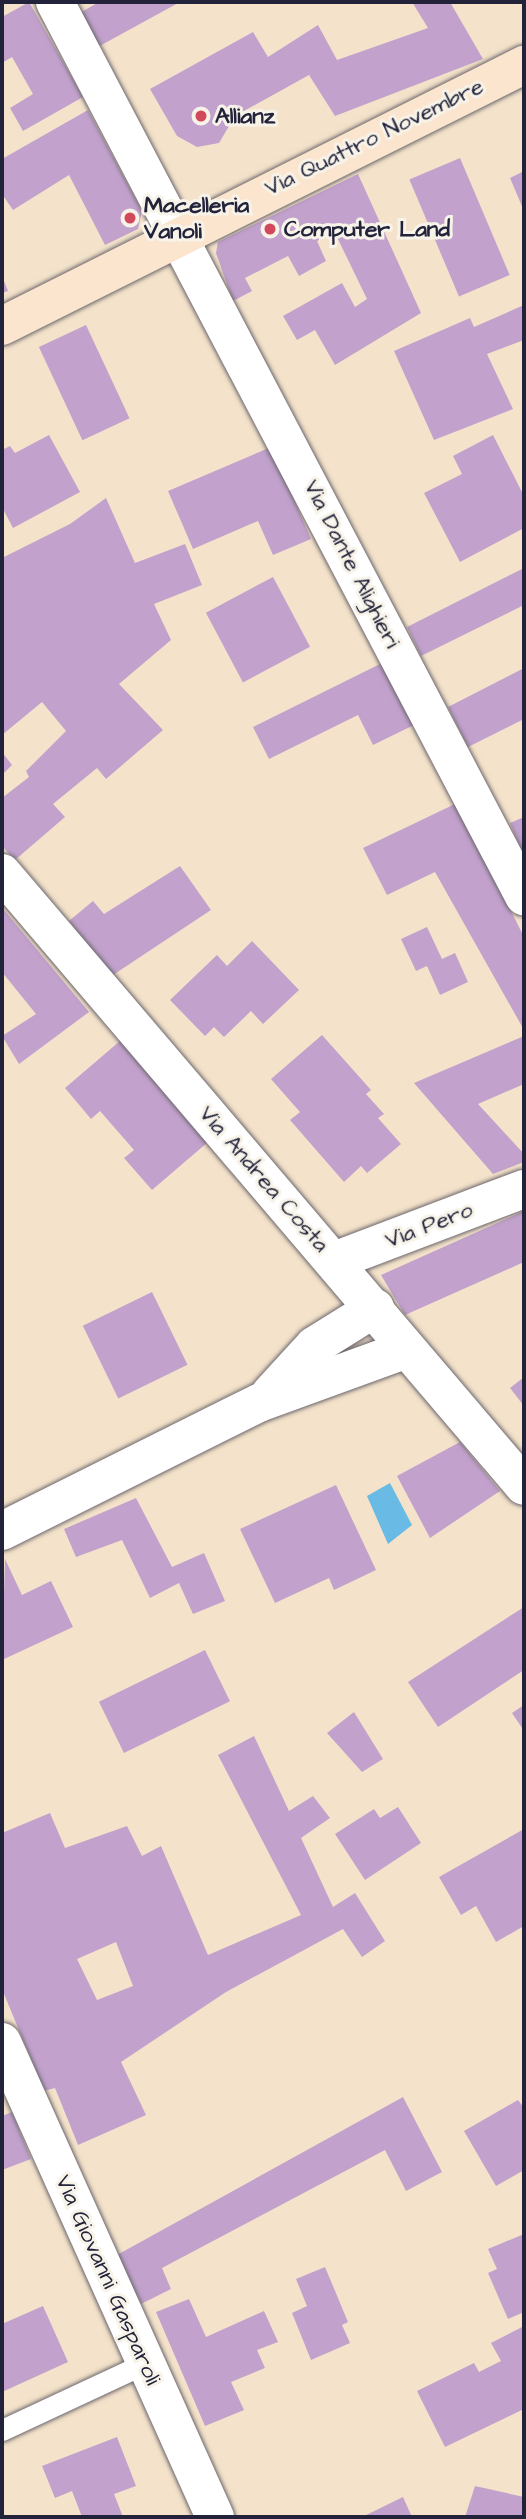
<!DOCTYPE html>
<html>
<head>
<meta charset="utf-8">
<style>
  body { margin:0 }
  #map { position:relative; width:526px; height:2519px; overflow:hidden; background:#f4e3ca; font-family:"Architects Daughter",sans-serif }
  div>[style] { position:absolute }
  [style*='--x'] { left:calc(var(--x)*1px); top:calc(var(--y)*1px); width:calc(var(--w)*1px); rotate:calc(var(--a)*1deg) }
  .water>* { inset:0; background:#69bae4 }
  .building>* { inset:0; background:#c2a2cd; transform-origin:0 0 }
  .roads { filter:drop-shadow(0 0 2px #6c666d) drop-shadow(0 0 2px #6c666d) }
  .lane>* { height:21px; margin:-10.5px; padding:0 10.5px; transform-origin:10.5px; border-radius:10.5px; background:#fff }
  .street>* { height:38px; margin:-19px; padding:0 19px; transform-origin:19px; border-radius:19px; background:#fff }
  .secondary>* { height:38px; margin:-19px; padding:0 19px; transform-origin:19px; border-radius:19px; background:#fbe5cf }
  .dots>* { width:19px; height:19px; translate:-50% -50%; box-sizing:border-box; border:4px solid #f7f3e8; border-radius:50% }
  span { translate:-50% -50%; white-space:nowrap; text-align:center; line-height:1.15; -webkit-text-stroke:6px #f7f3e8; paint-order:stroke }
  .poi-label { font-size:23px; color:#22223b; font-weight:700 }
  .left { translate:0 -50%; text-align:left }
  .street-label { font-size:23px; color:#22223b }
  .frame { position:absolute; inset:0; border:4px solid #22223b; pointer-events:none }
</style>
</head>
<body>
<div id="map">
  <div class="water">
    <i style="clip-path:polygon(390px 1483px,412px 1525px,388px 1544px,367px 1496px)"></i>
  </div>
  <div class="building">
    <i style="clip-path:polygon(29px 2px,83px 97px,23px 131px,10px 108px,33px 94px,12px 57px,2px 63px,2px 17px)"></i>
    <i style="clip-path:polygon(99px 2px,180px 2px,96px 48px,78px 14px)"></i>
    <i style="clip-path:polygon(412px 2px,450px 2px,483px 59px,335px 116px,309px 75px,235px 116px,219px 143px,197px 147px,177px 136px,150px 89px,253px 32px,268px 57px,318px 25px,337px 60px,428px 28px)"></i>
    <i style="clip-path:polygon(88px 110px,142px 211px,138px 229px,105px 245px,69px 175px,13px 210px,2px 194px,2px 159px)"></i>
    <i style="left:460px;top:158px;width:127px;height:55px;rotate:67deg"></i>
    <i style="clip-path:polygon(524px 171px,524px 211px,510px 178px)"></i>
    <i style="clip-path:polygon(358px 174px,421px 313px,335px 365px,315px 330px,297px 340px,283px 316px,342px 283px,355px 307px,367px 299px,335px 233px,317px 241px,326px 261px,299px 276px,288px 256px,245px 278px,252px 291px,233px 301px,216px 253px,218px 242px)"></i>
    <i style="clip-path:polygon(2px 276px,8px 291px,2px 293px)"></i>
    <i style="clip-path:polygon(524px 305px,524px 340px,487px 354px,513px 409px,434px 440px,394px 351px,470px 318px,474px 327px)"></i>
    <i style="left:86px;top:325px;width:103px;height:52px;rotate:65deg"></i>
    <i style="clip-path:polygon(49px 435px,80px 492px,13px 528px,2px 507px,2px 450px,10px 446px,15px 453px)"></i>
    <i style="clip-path:polygon(493px 435px,524px 496px,524px 528px,460px 562px,424px 493px,462px 474px,453px 456px)"></i>
    <i style="clip-path:polygon(271px 447px,311px 539px,273px 555px,258px 521px,193px 549px,168px 491px)"></i>
    <i style="clip-path:polygon(106px 498px,135px 563px,185px 544px,202px 585px,154px 604px,171px 640px,119px 684px,163px 730px,106px 779px,97px 768px,53px 804px,65px 817px,15px 860px,2px 846px,2px 798px,29px 777px,26px 771px,66px 731px,42px 702px,2px 735px,2px 558px,70px 524px)"></i>
    <i style="clip-path:polygon(524px 568px,524px 605px,421px 656px,407px 627px)"></i>
    <i style="left:273px;top:577px;width:79px;height:76px;rotate:62deg"></i>
    <i style="clip-path:polygon(382px 663px,414px 725px,373px 745px,358px 715px,269px 759px,253px 727px)"></i>
    <i style="clip-path:polygon(524px 668px,524px 719px,468px 747px,448px 707px)"></i>
    <i style="clip-path:polygon(2px 752px,12px 765px,2px 775px)"></i>
    <i style="clip-path:polygon(457px 803px,524px 937px,524px 1030px,435px 872px,387px 895px,363px 848px)"></i>
    <i style="clip-path:polygon(524px 817px,524px 856px,510px 823px)"></i>
    <i style="clip-path:polygon(180px 866px,211px 910px,113px 975px,69px 921px,93px 901px,104px 914px)"></i>
    <i style="clip-path:polygon(4px 910px,89px 1012px,19px 1064px,2px 1036px,36px 1014px,2px 972px)"></i>
    <i style="clip-path:polygon(427px 927px,442px 959px,455px 953px,468px 982px,440px 995px,427px 966px,416px 971px,401px 939px)"></i>
    <i style="clip-path:polygon(252px 941px,299px 990px,263px 1024px,251px 1011px,224px 1037px,214px 1027px,205px 1036px,170px 1000px,217px 955px,227px 966px)"></i>
    <i style="clip-path:polygon(322px 1035px,371px 1090px,366px 1094px,384px 1114px,378px 1118px,401px 1144px,367px 1173px,361px 1166px,344px 1182px,290px 1120px,300px 1112px,271px 1079px)"></i>
    <i style="clip-path:polygon(524px 1036px,524px 1084px,478px 1104px,524px 1154px,524px 1162px,493px 1174px,414px 1083px)"></i>
    <i style="clip-path:polygon(120px 1041px,208px 1142px,152px 1190px,124px 1158px,134px 1150px,100px 1111px,91px 1119px,65px 1088px)"></i>
    <i style="clip-path:polygon(524px 1211px,524px 1262px,405px 1315px,381px 1275px)"></i>
    <i style="left:152px;top:1292px;width:81px;height:77px;rotate:64deg"></i>
    <i style="clip-path:polygon(524px 1377px,524px 1406px,510px 1388px)"></i>
    <i style="clip-path:polygon(460px 1442px,500px 1491px,430px 1538px,397px 1476px)"></i>
    <i style="clip-path:polygon(336px 1485px,376px 1570px,334px 1590px,329px 1578px,275px 1603px,240px 1529px)"></i>
    <i style="clip-path:polygon(136px 1498px,172px 1567px,204px 1553px,225px 1601px,193px 1614px,179px 1583px,150px 1598px,122px 1540px,76px 1557px,64px 1529px)"></i>
    <i style="clip-path:polygon(5px 1559px,22px 1595px,51px 1581px,73px 1627px,2px 1660px)"></i>
    <i style="clip-path:polygon(524px 1607px,524px 1670px,438px 1727px,408px 1682px)"></i>
    <i style="left:205px;top:1650px;width:57px;height:118px;rotate:64deg"></i>
    <i style="clip-path:polygon(524px 1705px,524px 1731px,512px 1713px)"></i>
    <i style="clip-path:polygon(354px 1712px,383px 1759px,362px 1772px,327px 1733px)"></i>
    <i style="clip-path:polygon(evenodd,254px 1736px,289px 1811px,313px 1796px,330px 1818px,301px 1838px,333px 1907px,355px 1893px,385px 1941px,362px 1957px,343px 1929px,226px 1992px,121px 2062px,146px 2115px,78px 2145px,55px 2088px,44px 2091px,2px 1989px,2px 1833px,50px 1813px,65px 1848px,127px 1826px,142px 1856px,161px 1846px,208px 1955px,301px 1915px,218px 1755px,254px 1736px,116px 1942px,133px 1986px,97px 2000px,77px 1959px,116px 1942px)"></i>
    <i style="clip-path:polygon(398px 1807px,421px 1843px,365px 1880px,335px 1834px,374px 1809px,380px 1818px)"></i>
    <i style="clip-path:polygon(524px 1829px,524px 1926px,496px 1942px,476px 1906px,461px 1915px,439px 1877px)"></i>
    <i style="clip-path:polygon(403px 2097px,442px 2172px,406px 2191px,385px 2150px,162px 2268px,171px 2289px,141px 2304px,117px 2255px)"></i>
    <i style="clip-path:polygon(518px 2100px,524px 2108px,524px 2170px,496px 2186px,464px 2131px)"></i>
    <i style="clip-path:polygon(12px 2112px,31px 2159px,2px 2170px,2px 2116px)"></i>
    <i style="clip-path:polygon(524px 2234px,524px 2312px,508px 2319px,488px 2273px,497px 2269px,488px 2249px)"></i>
    <i style="clip-path:polygon(325px 2267px,348px 2322px,342px 2325px,350px 2343px,311px 2360px,292px 2313px,307px 2306px,296px 2279px)"></i>
    <i style="clip-path:polygon(189px 2299px,206px 2337px,264px 2311px,278px 2342px,257px 2350px,265px 2368px,231px 2382px,244px 2410px,205px 2426px,156px 2312px)"></i>
    <i style="clip-path:polygon(43px 2306px,68px 2362px,2px 2392px,2px 2324px)"></i>
    <i style="clip-path:polygon(524px 2326px,524px 2409px,445px 2447px,417px 2391px,474px 2363px,479px 2372px,501px 2361px,491px 2343px)"></i>
    <i style="clip-path:polygon(117px 2437px,136px 2486px,114px 2494px,123px 2517px,82px 2517px,72px 2491px,55px 2498px,42px 2466px)"></i>
    <i style="clip-path:polygon(475px 2486px,524px 2497px,524px 2517px,465px 2517px)"></i>
    <i style="clip-path:polygon(403px 2497px,412px 2517px,362px 2517px)"></i>
  </div>
  <div class="roads">
    <div class="lane">
      <i style="--x:2;--y:2430;--w:159;--a:-25"></i>
    </div>
    <div class="street">
      <i style="--x:55;--y:2;--w:1010;--a:62.32"></i>
      <i style="--x:2;--y:873;--w:805;--a:49.58"></i>
      <i style="--x:334;--y:1261;--w:203;--a:-20.8"></i>
      <i style="--x:270;--y:1394;--w:65;--a:-47.5"></i>
      <i style="--x:314;--y:1346;--w:72;--a:-31.9"></i>
      <i style="--x:2;--y:1531;--w:287;--a:-26.5"></i>
      <i style="--x:259;--y:1403;--w:155;--a:-20"></i>
      <i style="--x:2;--y:2042;--w:521;--a:65.85"></i>
    </div>
    <div class="secondary">
      <i style="--x:2;--y:326;--w:584;--a:-26.57"></i>
    </div>
  </div>
  <div class="dots">
    <i style="left:201px;top:116px;background:#d1495b"></i>
    <i style="left:130px;top:218px;background:#d1495b"></i>
    <i style="left:270px;top:229px;background:#d1495b"></i>
  </div>
  <div class="poi-label">
    <span class="left" style="left:215px;top:116px">Allianz</span>
    <span class="left" style="left:144px;top:218px">Macelleria<br>Vanoli</span>
    <span class="left" style="left:284px;top:229px">Computer Land</span>
  </div>
  <div class="street-label">
    <span style="left:374px;top:137px;rotate:-26deg">Via Quattro Novembre</span>
    <span style="left:352px;top:564px;rotate:63deg">Via Dante Alighieri</span>
    <span style="left:264px;top:1179px;rotate:49deg">Via Andrea Costa</span>
    <span style="left:429px;top:1225px;rotate:-21deg">Via Pero</span>
    <span style="left:108px;top:2280px;rotate:66deg">Via Giovanni Gasparoli</span>
  </div>
  <div class="frame"></div>
</div>
</body>
</html>
